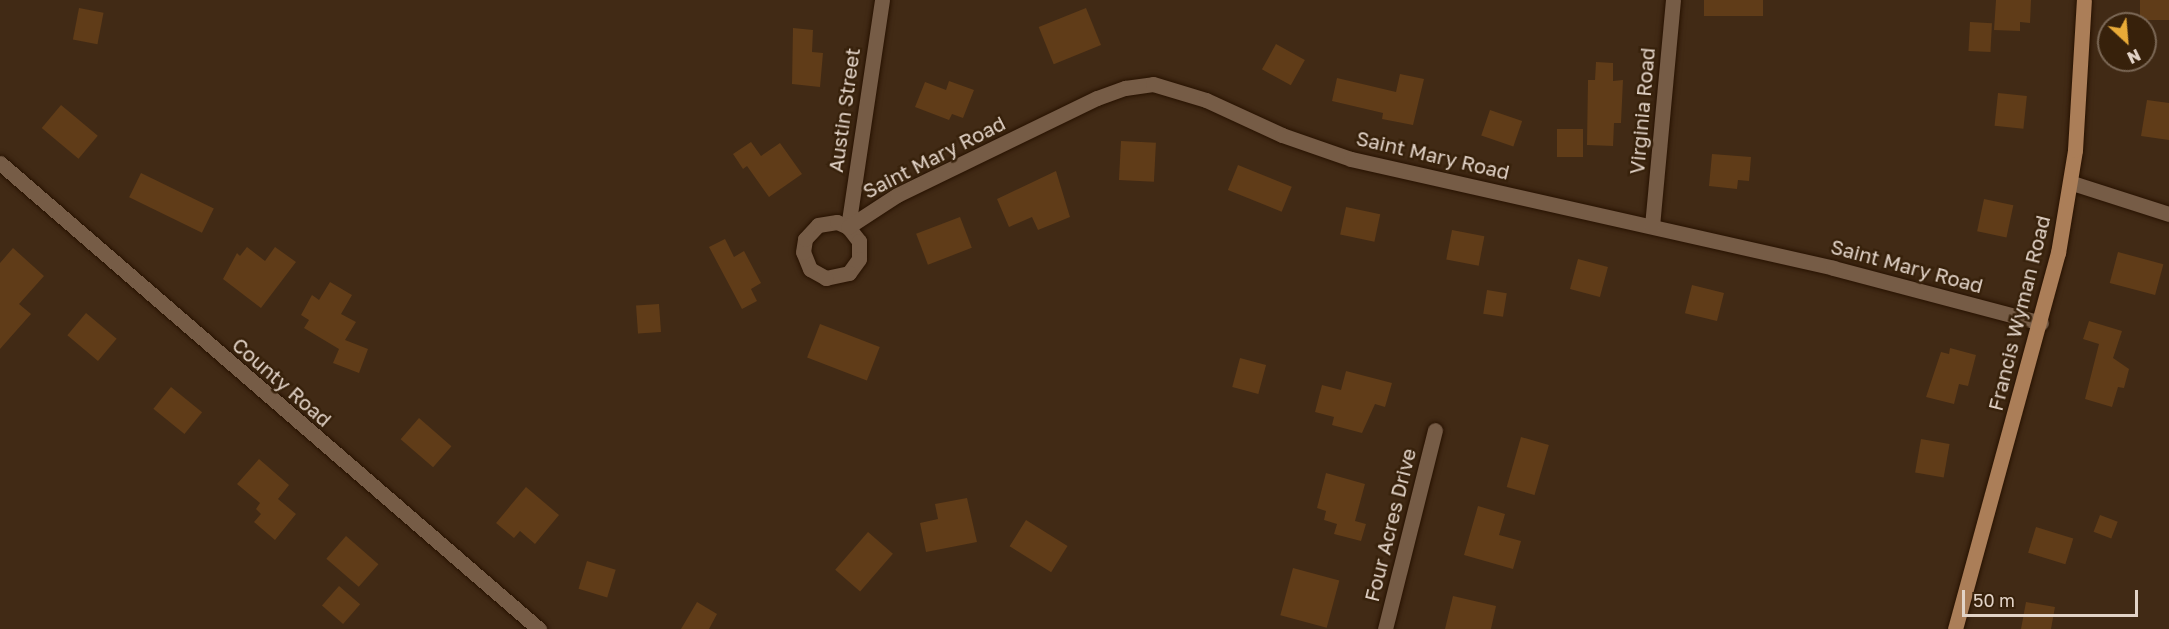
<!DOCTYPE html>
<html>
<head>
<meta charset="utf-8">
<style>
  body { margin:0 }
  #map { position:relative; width:2169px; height:629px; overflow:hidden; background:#412a15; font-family:"Golos Text",sans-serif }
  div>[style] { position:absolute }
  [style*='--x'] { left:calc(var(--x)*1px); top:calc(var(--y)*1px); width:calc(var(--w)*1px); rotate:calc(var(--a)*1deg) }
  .building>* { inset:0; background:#603c18; transform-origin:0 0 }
  .roads { filter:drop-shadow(0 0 2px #271200) drop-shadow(0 0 2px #271200) }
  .minor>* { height:15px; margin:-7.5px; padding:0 7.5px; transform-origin:7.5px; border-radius:7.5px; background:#765c46 }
  .major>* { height:15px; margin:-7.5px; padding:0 7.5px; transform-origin:7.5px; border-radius:7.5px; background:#ab7e58 }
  span { translate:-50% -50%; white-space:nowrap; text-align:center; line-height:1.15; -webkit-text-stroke:5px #37210b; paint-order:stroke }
  .street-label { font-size:20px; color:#e2d3c7 }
  .north { position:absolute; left:2097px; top:12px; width:60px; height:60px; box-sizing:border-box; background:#37210b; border:2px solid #7b6856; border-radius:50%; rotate:154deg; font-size:16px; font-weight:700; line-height:24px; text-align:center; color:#e2d3c7 }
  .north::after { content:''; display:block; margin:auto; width:21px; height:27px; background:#e9ab38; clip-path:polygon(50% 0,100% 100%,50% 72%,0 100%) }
  .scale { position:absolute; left:1962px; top:590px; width:176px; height:27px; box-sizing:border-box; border:3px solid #e2d3c7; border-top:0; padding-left:8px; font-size:18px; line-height:21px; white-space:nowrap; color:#e2d3c7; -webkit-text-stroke:4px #37210b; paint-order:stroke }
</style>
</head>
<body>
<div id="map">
  <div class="building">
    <i style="left:1704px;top:0;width:59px;height:16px"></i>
    <i style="clip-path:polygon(1996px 0,2031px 0,2030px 23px,2020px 22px,2020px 31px,1994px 30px)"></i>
    <i style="left:2140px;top:0;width:29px;height:20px"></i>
    <i style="left:79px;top:8px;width:25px;height:32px;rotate:11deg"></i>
    <i style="left:1086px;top:8px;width:40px;height:51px;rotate:68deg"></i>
    <i style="left:1970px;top:22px;width:22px;height:29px;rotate:3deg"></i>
    <i style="clip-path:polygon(793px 28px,813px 30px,812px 52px,823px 53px,820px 87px,792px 84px)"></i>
    <i style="left:1276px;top:44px;width:33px;height:29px;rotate:29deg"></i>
    <i style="clip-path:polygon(1596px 62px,1613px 63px,1613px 81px,1623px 80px,1621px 123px,1614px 123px,1613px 146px,1587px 145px,1588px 80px,1595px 80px)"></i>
    <i style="clip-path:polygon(1400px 74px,1424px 79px,1413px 125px,1382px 119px,1383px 113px,1332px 101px,1337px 78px,1396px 92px)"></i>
    <i style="clip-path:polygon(949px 81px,974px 90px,963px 118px,952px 114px,949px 120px,915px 107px,925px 82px,946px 90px)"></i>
    <i style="left:1998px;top:93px;width:29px;height:33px;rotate:6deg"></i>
    <i style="clip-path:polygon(2147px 100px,2169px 103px,2169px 140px,2141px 136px)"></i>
    <i style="left:61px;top:105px;width:48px;height:30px;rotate:40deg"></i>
    <i style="left:1490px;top:110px;width:34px;height:27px;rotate:19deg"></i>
    <i style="left:1557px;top:129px;width:26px;height:28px"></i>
    <i style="left:1121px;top:141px;width:35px;height:39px;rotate:3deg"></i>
    <i style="clip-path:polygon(751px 142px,761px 156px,780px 143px,802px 174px,769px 197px,747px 166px,743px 169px,733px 154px)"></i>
    <i style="clip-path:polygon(1712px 154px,1751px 157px,1749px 181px,1738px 180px,1737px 189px,1709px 186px)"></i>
    <i style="left:1238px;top:165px;width:58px;height:27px;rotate:22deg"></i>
    <i style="clip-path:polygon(1056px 171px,1070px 217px,1038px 230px,1032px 217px,1009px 227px,997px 199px)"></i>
    <i style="left:141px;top:173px;width:81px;height:27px;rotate:26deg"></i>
    <i style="left:1984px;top:199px;width:30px;height:33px;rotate:12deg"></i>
    <i style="left:1346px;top:207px;width:35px;height:28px;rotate:12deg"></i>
    <i style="left:960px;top:217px;width:33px;height:47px;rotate:69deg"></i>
    <i style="left:1452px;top:230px;width:33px;height:30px;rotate:11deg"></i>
    <i style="clip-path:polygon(725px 239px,734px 257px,744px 251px,761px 283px,751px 289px,757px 301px,742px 309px,709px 247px)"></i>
    <i style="clip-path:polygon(247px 247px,265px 261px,275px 247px,296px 262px,261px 308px,223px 279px,237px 253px,240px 256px)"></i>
    <i style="clip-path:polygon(13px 248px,44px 276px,19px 304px,31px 314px,0 349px,0 263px)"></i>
    <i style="left:2118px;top:252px;width:47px;height:32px;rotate:15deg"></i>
    <i style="left:1578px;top:259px;width:31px;height:31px;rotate:15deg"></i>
    <i style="clip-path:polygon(330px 282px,352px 295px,341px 314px,356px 322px,345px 340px,368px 349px,359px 373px,333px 363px,339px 349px,304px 328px,309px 320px,301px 315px,312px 295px,319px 300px)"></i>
    <i style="left:1692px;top:285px;width:33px;height:29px;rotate:14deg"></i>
    <i style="left:1487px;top:290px;width:20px;height:24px;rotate:9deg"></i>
    <i style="left:659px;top:304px;width:28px;height:23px;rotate:86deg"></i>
    <i style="left:86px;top:313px;width:40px;height:29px;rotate:40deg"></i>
    <i style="clip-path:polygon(2089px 321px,2122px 331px,2113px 358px,2129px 369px,2124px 388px,2118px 387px,2112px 407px,2085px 399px,2099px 344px,2083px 339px)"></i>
    <i style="left:820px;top:324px;width:64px;height:36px;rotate:21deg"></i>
    <i style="clip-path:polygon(1950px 348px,1976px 355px,1968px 386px,1959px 384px,1954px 404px,1926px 397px,1941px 352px,1949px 354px)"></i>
    <i style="left:1240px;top:358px;width:27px;height:30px;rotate:15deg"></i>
    <i style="clip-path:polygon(1346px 371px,1392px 383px,1385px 407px,1375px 404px,1362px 433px,1332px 425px,1334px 417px,1315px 412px,1322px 385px,1341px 390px)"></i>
    <i style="left:171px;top:387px;width:40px;height:28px;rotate:39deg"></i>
    <i style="left:419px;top:418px;width:43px;height:28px;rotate:41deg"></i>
    <i style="left:1521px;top:437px;width:29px;height:52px;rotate:16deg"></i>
    <i style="left:1921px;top:439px;width:29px;height:34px;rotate:10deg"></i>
    <i style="clip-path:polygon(259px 459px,289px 485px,278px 499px,296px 514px,275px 540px,254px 522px,261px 514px,256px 509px,260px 503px,237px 484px)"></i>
    <i style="clip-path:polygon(1326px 473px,1365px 484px,1355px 521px,1366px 524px,1361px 541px,1334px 534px,1337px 524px,1324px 520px,1326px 511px,1317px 508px)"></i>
    <i style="clip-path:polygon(526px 487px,559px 515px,535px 544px,520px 531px,514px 538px,496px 523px)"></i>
    <i style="clip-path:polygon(967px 498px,977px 542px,926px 552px,920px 523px,938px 519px,935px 504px)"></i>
    <i style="clip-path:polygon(1478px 506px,1505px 514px,1499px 535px,1521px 541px,1513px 569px,1464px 555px)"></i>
    <i style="left:2100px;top:515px;width:19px;height:18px;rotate:21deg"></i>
    <i style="left:1026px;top:520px;width:49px;height:31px;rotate:32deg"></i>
    <i style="left:2036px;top:527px;width:39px;height:27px;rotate:17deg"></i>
    <i style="left:868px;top:532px;width:33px;height:50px;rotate:41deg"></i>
    <i style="left:346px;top:536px;width:43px;height:30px;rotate:41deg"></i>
    <i style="left:587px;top:561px;width:30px;height:29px;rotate:17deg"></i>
    <i style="left:1293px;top:568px;width:48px;height:49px;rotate:15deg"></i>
    <i style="left:339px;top:586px;width:28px;height:26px;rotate:41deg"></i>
    <i style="clip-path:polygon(1453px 596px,1496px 606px,1491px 629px,1445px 629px)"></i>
    <i style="clip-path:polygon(697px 602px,717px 614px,709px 629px,681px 629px)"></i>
    <i style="clip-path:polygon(2026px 602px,2055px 607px,2051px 629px,2021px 629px)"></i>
  </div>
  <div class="roads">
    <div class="minor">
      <i style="--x:882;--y:0;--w:230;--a:98.5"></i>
      <i style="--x:848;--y:227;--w:18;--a:52"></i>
      <i style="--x:859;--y:241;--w:18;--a:90"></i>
      <i style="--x:859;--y:259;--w:17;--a:126"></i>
      <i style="--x:849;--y:273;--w:24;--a:168"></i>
      <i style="--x:826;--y:278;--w:18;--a:-151"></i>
      <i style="--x:810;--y:269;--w:18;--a:-112"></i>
      <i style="--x:803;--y:252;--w:13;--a:-81"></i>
      <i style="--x:805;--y:239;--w:19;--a:-47"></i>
      <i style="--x:818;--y:225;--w:19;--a:-9"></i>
      <i style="--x:837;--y:222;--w:12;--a:24"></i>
      <i style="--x:848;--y:227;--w:59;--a:-33.1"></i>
      <i style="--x:897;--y:195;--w:222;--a:-25.9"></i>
      <i style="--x:1097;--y:98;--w:30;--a:-20"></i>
      <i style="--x:1125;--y:88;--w:28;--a:-8"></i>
      <i style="--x:1153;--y:84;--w:55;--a:16.8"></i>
      <i style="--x:1206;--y:100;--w:84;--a:24.7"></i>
      <i style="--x:1282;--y:135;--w:73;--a:19.2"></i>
      <i style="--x:1351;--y:159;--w:494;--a:12.7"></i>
      <i style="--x:1833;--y:268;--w:215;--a:14.8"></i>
      <i style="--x:0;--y:163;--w:713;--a:40.85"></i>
      <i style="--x:2072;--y:183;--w:102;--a:17.7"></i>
      <i style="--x:1652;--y:226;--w:227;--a:-84.7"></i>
      <i style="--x:1385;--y:629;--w:205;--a:-75.9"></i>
    </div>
    <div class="major">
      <i style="--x:1955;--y:629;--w:390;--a:-74.7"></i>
      <i style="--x:2058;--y:253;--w:104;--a:-80.6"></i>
      <i style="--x:2075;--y:150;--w:150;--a:-86.6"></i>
    </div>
  </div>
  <div class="street-label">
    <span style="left:844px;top:110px;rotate:-82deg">Austin Street</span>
    <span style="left:1642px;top:111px;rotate:-85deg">Virginia Road</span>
    <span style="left:1433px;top:155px;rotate:13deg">Saint Mary Road</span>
    <span style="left:934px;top:157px;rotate:-27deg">Saint Mary Road</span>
    <span style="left:1907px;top:266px;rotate:15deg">Saint Mary Road</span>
    <span style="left:2019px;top:313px;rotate:-76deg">Francis Wyman Road</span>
    <span style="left:282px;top:382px;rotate:41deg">County Road</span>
    <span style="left:1390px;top:525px;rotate:-76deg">Four Acres Drive</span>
  </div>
  <div class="north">N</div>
  <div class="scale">50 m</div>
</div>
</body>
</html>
